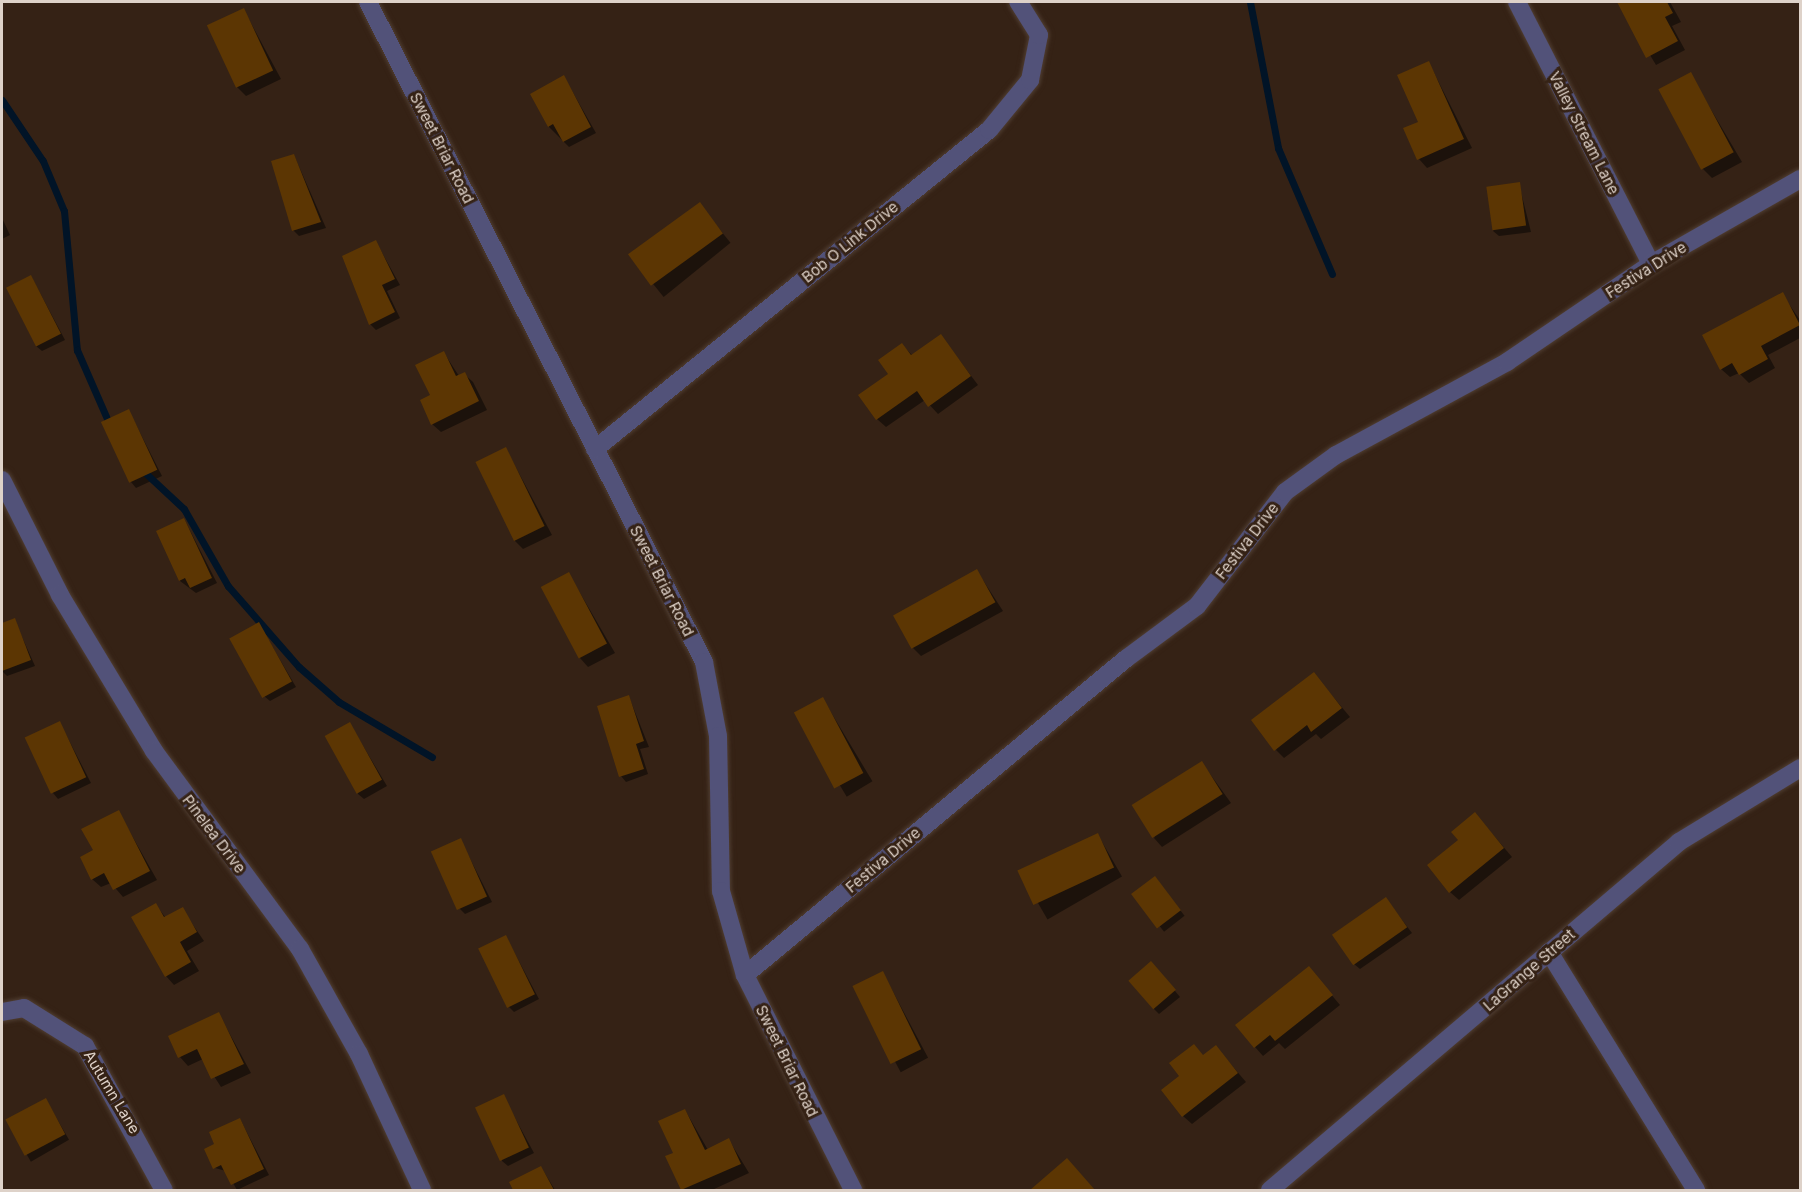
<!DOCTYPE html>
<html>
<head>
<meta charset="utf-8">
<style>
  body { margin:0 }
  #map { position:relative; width:1802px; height:1192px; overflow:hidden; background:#352215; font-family:Inter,sans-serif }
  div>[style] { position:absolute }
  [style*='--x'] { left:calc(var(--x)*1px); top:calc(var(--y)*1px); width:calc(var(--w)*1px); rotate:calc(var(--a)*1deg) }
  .shadow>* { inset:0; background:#0007; transform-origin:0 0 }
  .stream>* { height:7px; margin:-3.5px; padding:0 3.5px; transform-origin:3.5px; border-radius:3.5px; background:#011427 }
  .building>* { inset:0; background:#5c3603; transform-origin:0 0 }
  .roads { filter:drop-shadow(0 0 2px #503e32) drop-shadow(0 0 2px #503e32) }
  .minor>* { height:18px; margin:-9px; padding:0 9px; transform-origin:9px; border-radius:9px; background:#525279 }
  span { translate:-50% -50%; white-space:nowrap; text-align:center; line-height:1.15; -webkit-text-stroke:6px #352215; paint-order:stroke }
  .street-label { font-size:15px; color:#ded2c9 }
  .frame { position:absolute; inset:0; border:3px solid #ded2c9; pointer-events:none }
</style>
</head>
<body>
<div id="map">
  <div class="shadow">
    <i style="clip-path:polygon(1618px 2px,1670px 2px,1681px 22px,1672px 26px,1685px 50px,1656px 65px)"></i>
    <i style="clip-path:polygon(244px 10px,281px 79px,246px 96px,237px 87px)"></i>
    <i style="clip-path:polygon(1429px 63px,1472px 148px,1427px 168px,1419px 159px)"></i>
    <i style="clip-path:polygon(1690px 74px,1742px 162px,1712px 178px,1703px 169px)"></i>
    <i style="clip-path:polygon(564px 77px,596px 133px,569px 147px,549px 127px,532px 94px)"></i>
    <i style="clip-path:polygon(294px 155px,326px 228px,299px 236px,293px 230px)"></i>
    <i style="clip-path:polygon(1519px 184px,1531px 232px,1499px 236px,1493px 231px)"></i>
    <i style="left:699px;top:204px;width:50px;height:86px;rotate:51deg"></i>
    <i style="clip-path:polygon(2px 218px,10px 235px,2px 239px)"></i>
    <i style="clip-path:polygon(376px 242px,400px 285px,387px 291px,400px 318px,376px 330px,370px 324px)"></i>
    <i style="clip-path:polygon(31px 276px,65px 340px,42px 351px,36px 346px)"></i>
    <i style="clip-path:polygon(1782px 294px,1800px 320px,1800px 338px,1768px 355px,1775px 368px,1749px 383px,1739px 373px,1730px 377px,1721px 369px)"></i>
    <i style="clip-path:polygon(941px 336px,978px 385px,938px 414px,925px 400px,886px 427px,877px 419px,902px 345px,912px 355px)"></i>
    <i style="clip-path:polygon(444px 353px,459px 376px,464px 374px,473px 382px,487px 410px,441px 432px,432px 424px,432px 396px)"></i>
    <i style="clip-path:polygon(129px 411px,162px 476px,136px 488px,131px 482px)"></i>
    <i style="clip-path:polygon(506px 449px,552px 535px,523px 549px,514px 540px)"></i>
    <i style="clip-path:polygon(184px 519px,217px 583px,196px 593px,180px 581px,158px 532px)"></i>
    <i style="clip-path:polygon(977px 571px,1003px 611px,921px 656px,912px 647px)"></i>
    <i style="clip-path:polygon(569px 574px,615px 653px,588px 667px,580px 658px)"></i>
    <i style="clip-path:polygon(14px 619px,35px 666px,7px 676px,2px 671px,2px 624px)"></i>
    <i style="clip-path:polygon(259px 624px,296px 687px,270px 701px,264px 696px)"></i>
    <i style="clip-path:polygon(1314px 674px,1350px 717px,1321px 739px,1316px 734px,1284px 758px,1276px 750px)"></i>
    <i style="clip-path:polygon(629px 697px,649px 747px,640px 749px,648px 774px,626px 782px,621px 776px)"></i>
    <i style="left:823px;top:699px;width:96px;height:30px;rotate:59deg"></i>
    <i style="clip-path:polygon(60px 723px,91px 783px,58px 799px,53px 793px)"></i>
    <i style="clip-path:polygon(350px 724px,387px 786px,364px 799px,358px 794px)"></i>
    <i style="clip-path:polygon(1202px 763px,1231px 803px,1162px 847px,1154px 838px)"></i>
    <i style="clip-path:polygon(118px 811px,157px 880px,123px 897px,111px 883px,101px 887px,92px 879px,95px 851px)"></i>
    <i style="clip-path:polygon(1483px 823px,1512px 857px,1459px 900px,1450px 892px,1460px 840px)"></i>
    <i style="left:1098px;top:835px;width:48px;height:86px;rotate:60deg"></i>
    <i style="clip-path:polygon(460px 839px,492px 902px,465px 914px,459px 908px)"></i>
    <i style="left:1155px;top:878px;width:48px;height:26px;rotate:52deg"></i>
    <i style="clip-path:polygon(1386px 899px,1412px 933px,1360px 969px,1354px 964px)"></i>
    <i style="clip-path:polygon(155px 904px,166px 918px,182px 909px,204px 941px,187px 951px,199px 971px,174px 985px,166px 976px)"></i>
    <i style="clip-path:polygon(506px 937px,539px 999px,514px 1012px,508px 1006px)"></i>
    <i style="clip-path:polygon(1156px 968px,1180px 997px,1159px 1014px,1154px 1009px)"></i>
    <i style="clip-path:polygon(1309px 968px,1340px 1005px,1285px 1049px,1279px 1043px,1263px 1056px,1255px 1047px)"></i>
    <i style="left:883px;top:973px;width:96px;height:31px;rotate:62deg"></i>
    <i style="clip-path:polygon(219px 1014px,251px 1073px,221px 1087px,203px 1059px,188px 1066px,180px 1057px)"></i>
    <i style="clip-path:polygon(1216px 1047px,1246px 1082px,1192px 1124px,1183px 1116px,1204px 1056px)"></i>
    <i style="clip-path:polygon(503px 1096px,534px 1153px,508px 1166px,502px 1161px)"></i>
    <i style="left:46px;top:1100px;width:46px;height:44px;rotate:60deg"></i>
    <i style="clip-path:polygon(685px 1110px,708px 1150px,729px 1140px,749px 1173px,712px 1190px,683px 1190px,667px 1157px,675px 1154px)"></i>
    <i style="clip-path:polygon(240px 1119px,269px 1175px,237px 1190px,226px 1171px,215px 1168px,216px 1145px)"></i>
    <i style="clip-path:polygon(1067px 1160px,1094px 1190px,1032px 1190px)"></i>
    <i style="clip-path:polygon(541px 1167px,555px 1190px,515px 1190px,511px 1182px)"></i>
  </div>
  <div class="stream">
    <i style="--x:1250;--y:2;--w:149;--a:79.1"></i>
    <i style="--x:1278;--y:148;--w:137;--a:66.8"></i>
    <i style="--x:2;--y:100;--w:73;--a:56.1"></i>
    <i style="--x:43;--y:161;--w:54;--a:67.2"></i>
    <i style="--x:64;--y:211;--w:140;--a:84.7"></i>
    <i style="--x:77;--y:350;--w:85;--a:66.4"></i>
    <i style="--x:140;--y:468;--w:60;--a:43"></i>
    <i style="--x:184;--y:509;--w:89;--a:60.3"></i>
    <i style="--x:228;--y:586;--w:108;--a:48.8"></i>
    <i style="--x:299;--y:667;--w:53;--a:41.2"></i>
    <i style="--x:339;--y:702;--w:108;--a:30.6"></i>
  </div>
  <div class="building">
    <i style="clip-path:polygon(1617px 2px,1667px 2px,1673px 13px,1665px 17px,1678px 41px,1646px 58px)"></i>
    <i style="left:244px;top:8px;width:69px;height:41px;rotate:65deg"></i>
    <i style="clip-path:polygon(1429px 61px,1464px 139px,1417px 160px,1403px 128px,1418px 122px,1397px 75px)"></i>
    <i style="left:1691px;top:72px;width:91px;height:37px;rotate:62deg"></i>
    <i style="clip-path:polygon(564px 75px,591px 127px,563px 142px,553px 124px,548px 127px,530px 94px)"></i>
    <i style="clip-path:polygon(294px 154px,321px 222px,292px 231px,271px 161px)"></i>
    <i style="left:1520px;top:182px;width:44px;height:34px;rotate:82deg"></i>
    <i style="left:700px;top:202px;width:39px;height:89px;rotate:54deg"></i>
    <i style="clip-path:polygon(376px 240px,395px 279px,382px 285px,395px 312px,369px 325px,342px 256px)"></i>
    <i style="left:31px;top:275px;width:66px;height:28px;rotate:63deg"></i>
    <i style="clip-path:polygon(1783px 292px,1800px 325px,1761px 346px,1768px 359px,1739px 375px,1732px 363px,1720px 370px,1702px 335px)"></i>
    <i style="clip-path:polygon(941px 334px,971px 376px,928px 407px,917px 391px,876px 420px,858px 395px,888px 374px,878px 360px,902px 343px,911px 355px)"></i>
    <i style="clip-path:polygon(444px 351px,456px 376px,465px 372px,479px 401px,431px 425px,420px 400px,430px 395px,415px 365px)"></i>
    <i style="left:129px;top:409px;width:67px;height:31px;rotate:65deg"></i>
    <i style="left:506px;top:447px;width:88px;height:34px;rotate:64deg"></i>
    <i style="clip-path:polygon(184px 518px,212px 578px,190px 588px,185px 578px,179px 581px,156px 531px)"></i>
    <i style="left:977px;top:569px;width:38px;height:96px;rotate:61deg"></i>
    <i style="left:569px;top:572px;width:81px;height:32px;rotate:62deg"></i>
    <i style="clip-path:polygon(15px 618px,31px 660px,2px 671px,2px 623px)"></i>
    <i style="left:259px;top:622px;width:68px;height:34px;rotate:61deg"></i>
    <i style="clip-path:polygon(1314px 672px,1342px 708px,1311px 732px,1307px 725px,1274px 751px,1251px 720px)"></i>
    <i style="clip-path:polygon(629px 695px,644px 741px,636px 744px,644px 769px,619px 777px,597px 706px)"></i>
    <i style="left:823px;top:697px;width:86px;height:33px;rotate:62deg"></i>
    <i style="left:60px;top:721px;width:62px;height:39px;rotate:65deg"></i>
    <i style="left:350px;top:722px;width:66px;height:29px;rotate:61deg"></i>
    <i style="left:1202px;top:761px;width:39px;height:83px;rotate:58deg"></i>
    <i style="clip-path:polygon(119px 810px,150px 871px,113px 890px,104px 873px,91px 880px,80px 857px,93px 850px,81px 829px)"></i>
    <i style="clip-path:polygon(1475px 812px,1504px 848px,1449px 893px,1427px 865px,1458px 840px,1451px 832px)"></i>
    <i style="left:1098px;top:833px;width:38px;height:89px;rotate:65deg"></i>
    <i style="left:461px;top:838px;width:64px;height:33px;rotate:66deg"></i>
    <i style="left:1155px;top:876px;width:43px;height:30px;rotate:53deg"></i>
    <i style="left:1386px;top:897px;width:37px;height:66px;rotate:55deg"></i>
    <i style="clip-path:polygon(156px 903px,164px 917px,183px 907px,197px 932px,180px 942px,191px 962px,165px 977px,131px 917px)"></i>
    <i style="left:506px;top:935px;width:66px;height:31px;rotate:64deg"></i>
    <i style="left:1151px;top:961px;width:38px;height:30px;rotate:49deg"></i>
    <i style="clip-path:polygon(1309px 966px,1333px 995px,1275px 1041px,1270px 1035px,1254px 1048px,1235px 1025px)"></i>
    <i style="left:883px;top:971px;width:87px;height:34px;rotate:64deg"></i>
    <i style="clip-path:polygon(219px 1012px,244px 1064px,211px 1079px,197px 1049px,178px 1058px,168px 1036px)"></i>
    <i style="clip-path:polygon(1194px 1044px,1203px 1055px,1216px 1045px,1238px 1073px,1182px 1117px,1161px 1090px,1179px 1076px,1169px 1063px)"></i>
    <i style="left:504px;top:1094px;width:59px;height:32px;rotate:65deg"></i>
    <i style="left:46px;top:1098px;width:41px;height:46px;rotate:62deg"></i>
    <i style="clip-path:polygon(685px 1109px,705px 1150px,729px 1138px,741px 1164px,681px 1190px,665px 1156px,673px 1153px,658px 1121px)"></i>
    <i style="clip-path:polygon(240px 1118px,264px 1169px,231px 1185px,221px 1165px,213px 1169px,204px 1149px,214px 1144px,209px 1132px)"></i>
    <i style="clip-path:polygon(1067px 1158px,1095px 1190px,1030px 1190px)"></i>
    <i style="clip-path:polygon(541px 1166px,554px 1190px,513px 1190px,509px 1182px)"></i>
  </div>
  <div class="roads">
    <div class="minor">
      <i style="--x:368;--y:2;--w:741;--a:63.02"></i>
      <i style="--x:704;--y:662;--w:75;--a:79.3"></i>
      <i style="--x:718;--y:736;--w:155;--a:88.9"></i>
      <i style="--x:721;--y:891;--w:87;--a:74.1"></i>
      <i style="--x:745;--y:975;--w:241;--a:63.3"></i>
      <i style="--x:1517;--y:2;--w:294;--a:62.9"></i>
      <i style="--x:595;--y:449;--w:507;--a:-39"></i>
      <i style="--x:989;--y:130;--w:65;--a:-50.6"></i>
      <i style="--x:1030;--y:80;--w:46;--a:-78.7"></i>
      <i style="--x:1039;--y:35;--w:39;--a:-122"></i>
      <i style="--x:2;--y:480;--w:129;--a:63.2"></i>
      <i style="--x:60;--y:595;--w:182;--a:58.9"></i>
      <i style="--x:154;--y:751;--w:246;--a:53.6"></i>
      <i style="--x:300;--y:949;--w:120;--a:60.7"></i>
      <i style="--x:359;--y:1054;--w:150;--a:65.1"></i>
      <i style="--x:1549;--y:952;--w:280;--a:58.3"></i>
      <i style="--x:745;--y:975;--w:496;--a:-39.7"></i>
      <i style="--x:1127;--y:658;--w:87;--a:-36.6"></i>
      <i style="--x:1197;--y:606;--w:144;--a:-52.3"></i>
      <i style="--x:1285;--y:492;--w:63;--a:-36"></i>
      <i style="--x:1336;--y:455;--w:195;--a:-28.5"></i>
      <i style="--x:1507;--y:362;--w:174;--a:-34.2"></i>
      <i style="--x:1651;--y:264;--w:172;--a:-29.7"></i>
      <i style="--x:2;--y:1012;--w:22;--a:-10"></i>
      <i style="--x:24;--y:1008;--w:72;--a:31.9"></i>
      <i style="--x:85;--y:1046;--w:164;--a:61.3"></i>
      <i style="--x:1270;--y:1190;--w:537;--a:-40.39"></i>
      <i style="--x:1679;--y:842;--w:142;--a:-31.4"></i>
    </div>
  </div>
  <div class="street-label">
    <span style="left:1584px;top:133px;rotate:63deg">Valley Stream Lane</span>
    <span style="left:442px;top:148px;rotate:63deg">Sweet Briar Road</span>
    <span style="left:850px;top:242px;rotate:-39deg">Bob O Link Drive</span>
    <span style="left:1646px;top:270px;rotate:-32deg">Festiva Drive</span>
    <span style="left:1247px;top:541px;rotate:-52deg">Festiva Drive</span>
    <span style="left:662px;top:581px;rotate:63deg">Sweet Briar Road</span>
    <span style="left:214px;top:834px;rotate:53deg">Pinelea Drive</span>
    <span style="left:883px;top:860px;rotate:-40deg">Festiva Drive</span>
    <span style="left:1529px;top:970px;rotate:-41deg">LaGrange Street</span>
    <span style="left:787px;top:1061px;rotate:64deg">Sweet Briar Road</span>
    <span style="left:112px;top:1092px;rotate:59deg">Autumn Lane</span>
  </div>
  <div class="frame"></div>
</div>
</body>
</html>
